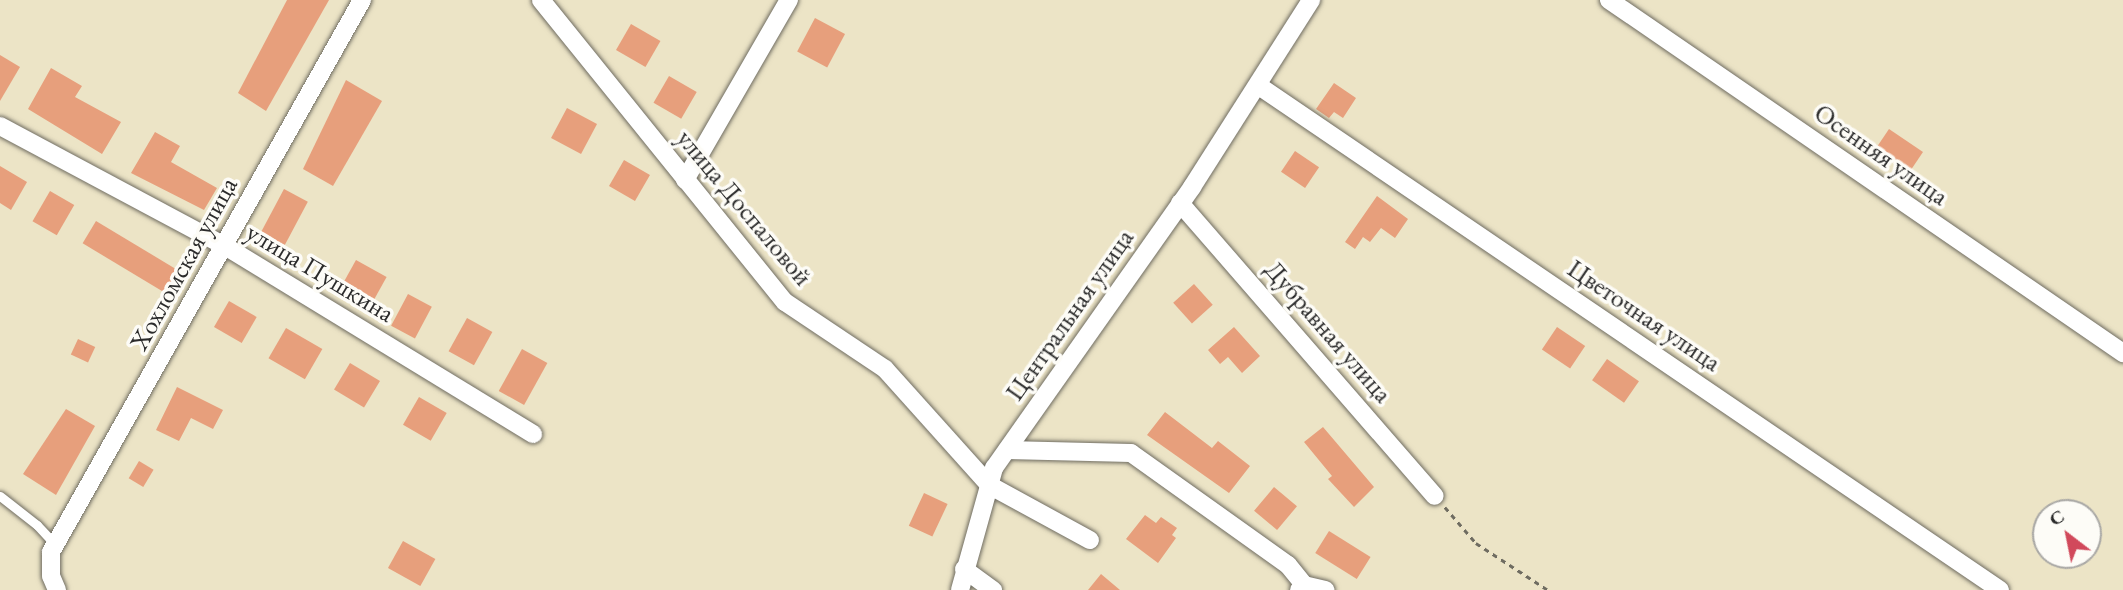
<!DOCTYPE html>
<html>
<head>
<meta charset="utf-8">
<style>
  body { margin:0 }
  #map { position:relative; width:2123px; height:590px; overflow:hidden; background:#ece4c6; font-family:"EB Garamond",serif }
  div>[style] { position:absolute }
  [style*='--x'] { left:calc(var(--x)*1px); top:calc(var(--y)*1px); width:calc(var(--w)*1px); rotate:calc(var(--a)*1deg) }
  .building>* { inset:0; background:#e79f7c; transform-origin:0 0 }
  .path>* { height:2.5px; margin-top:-1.25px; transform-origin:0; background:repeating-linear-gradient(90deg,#6f6c61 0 5px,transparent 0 10px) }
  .roads { filter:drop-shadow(0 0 2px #6f6c61) drop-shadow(0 0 2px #6f6c61) }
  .service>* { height:9px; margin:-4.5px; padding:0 4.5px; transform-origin:4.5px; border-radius:4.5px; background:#fff }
  .minor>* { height:18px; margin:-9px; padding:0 9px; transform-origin:9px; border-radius:9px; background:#fff }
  span { translate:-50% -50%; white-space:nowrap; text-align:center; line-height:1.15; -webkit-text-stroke:7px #fdfcf7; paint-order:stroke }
  .street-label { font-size:26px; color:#2b2b2b }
  .north { position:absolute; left:2032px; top:499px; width:70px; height:70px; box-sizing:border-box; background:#fdfcf7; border:2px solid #a9a8a5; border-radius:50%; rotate:328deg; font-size:19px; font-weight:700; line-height:28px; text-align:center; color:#2b2b2b }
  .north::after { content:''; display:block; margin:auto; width:24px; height:32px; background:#d1495b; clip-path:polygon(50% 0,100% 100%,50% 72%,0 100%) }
</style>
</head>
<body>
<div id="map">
  <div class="building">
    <i style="clip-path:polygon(287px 0,329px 0,266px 111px,238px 93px)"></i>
    <i style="left:815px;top:18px;width:34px;height:38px;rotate:28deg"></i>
    <i style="left:631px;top:24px;width:34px;height:30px;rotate:30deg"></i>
    <i style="clip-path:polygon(0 55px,20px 67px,0 101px)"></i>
    <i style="clip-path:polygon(51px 68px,82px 86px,75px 97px,121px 122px,102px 154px,28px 109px)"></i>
    <i style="left:669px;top:76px;width:32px;height:31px;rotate:30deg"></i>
    <i style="clip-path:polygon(346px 80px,382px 101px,333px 186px,303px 169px)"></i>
    <i style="clip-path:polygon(1334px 83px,1356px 98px,1343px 118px,1334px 112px,1329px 118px,1316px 109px)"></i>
    <i style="left:567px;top:108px;width:34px;height:34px;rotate:28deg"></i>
    <i style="left:1889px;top:129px;width:41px;height:25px;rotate:34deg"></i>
    <i style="clip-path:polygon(155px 132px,180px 146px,171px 162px,217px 188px,204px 210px,131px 173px)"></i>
    <i style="left:1295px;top:151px;width:29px;height:25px;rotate:34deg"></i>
    <i style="left:624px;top:160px;width:30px;height:30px;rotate:30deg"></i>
    <i style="clip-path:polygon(0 166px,27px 182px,11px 210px,0 203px)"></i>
    <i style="left:284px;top:189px;width:27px;height:55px;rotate:28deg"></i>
    <i style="left:50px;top:191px;width:28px;height:35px;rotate:30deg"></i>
    <i style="clip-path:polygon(1377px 196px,1408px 219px,1395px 238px,1381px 228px,1370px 242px,1363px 237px,1355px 249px,1345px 242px)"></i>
    <i style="left:96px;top:221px;width:96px;height:26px;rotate:31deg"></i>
    <i style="left:356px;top:260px;width:35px;height:37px;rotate:29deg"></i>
    <i style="left:1194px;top:284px;width:28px;height:28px;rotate:48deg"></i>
    <i style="left:408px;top:294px;width:27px;height:36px;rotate:28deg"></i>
    <i style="left:229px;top:301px;width:32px;height:30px;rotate:30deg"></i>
    <i style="left:467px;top:318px;width:29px;height:38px;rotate:29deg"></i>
    <i style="clip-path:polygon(1234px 327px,1260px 356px,1242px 373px,1228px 357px,1220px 364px,1208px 350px)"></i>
    <i style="left:1557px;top:327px;width:34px;height:27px;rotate:34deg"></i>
    <i style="left:286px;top:328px;width:42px;height:35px;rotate:30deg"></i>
    <i style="left:78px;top:339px;width:19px;height:17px;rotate:25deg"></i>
    <i style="left:522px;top:349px;width:29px;height:48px;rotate:29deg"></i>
    <i style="left:1607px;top:359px;width:39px;height:26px;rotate:35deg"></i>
    <i style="left:350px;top:363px;width:35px;height:31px;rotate:31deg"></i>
    <i style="clip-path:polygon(177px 387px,223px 410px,213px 429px,191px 418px,179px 441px,156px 430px)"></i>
    <i style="left:419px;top:397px;width:32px;height:32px;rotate:30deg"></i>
    <i style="clip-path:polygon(66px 409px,95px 426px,56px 495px,23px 474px)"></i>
    <i style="clip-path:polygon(1165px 412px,1212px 448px,1218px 441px,1250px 466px,1229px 493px,1147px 435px)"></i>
    <i style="clip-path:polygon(1323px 427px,1374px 487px,1354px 507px,1328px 479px,1332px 476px,1304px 442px)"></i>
    <i style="left:139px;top:461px;width:17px;height:20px;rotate:31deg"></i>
    <i style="left:1274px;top:487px;width:30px;height:31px;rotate:40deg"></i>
    <i style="left:924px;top:493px;width:26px;height:36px;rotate:25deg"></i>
    <i style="clip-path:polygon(1145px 515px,1156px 523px,1161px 517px,1177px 528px,1172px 535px,1176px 538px,1158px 563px,1126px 539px)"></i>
    <i style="left:1329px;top:531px;width:49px;height:26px;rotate:32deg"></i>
    <i style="left:403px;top:541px;width:37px;height:31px;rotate:29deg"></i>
    <i style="clip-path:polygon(1101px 574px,1120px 590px,1088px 590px)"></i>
  </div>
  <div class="path">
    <i style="--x:1445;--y:507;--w:48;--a:49.3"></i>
    <i style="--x:1476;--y:543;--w:86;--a:33.1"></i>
  </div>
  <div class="roads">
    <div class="service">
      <i style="--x:0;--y:496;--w:47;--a:38.1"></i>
      <i style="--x:37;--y:525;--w:19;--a:47"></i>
      <i style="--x:50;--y:539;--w:8;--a:83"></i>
    </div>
    <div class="minor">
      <i style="--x:541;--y:0;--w:388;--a:51.1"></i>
      <i style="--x:785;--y:302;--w:120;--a:33.8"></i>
      <i style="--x:885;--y:369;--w:156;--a:48.1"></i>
      <i style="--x:989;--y:485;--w:115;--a:28.6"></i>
      <i style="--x:1609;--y:0;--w:624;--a:34.48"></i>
      <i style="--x:1259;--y:86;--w:896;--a:34.22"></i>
      <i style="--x:0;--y:126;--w:255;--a:28.1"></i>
      <i style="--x:225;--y:246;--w:361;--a:31.4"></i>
      <i style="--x:685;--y:180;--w:208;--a:-60"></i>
      <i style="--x:1180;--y:203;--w:388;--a:49"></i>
      <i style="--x:1007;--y:450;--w:124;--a:1.4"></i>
      <i style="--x:1131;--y:453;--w:193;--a:35.5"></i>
      <i style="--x:1288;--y:565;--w:26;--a:51"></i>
      <i style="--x:1304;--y:585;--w:7;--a:135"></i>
      <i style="--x:964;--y:569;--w:36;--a:36"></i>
      <i style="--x:1304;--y:585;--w:22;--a:13"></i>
      <i style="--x:57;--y:590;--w:15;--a:-113"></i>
      <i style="--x:51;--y:576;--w:24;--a:-90"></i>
      <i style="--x:51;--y:552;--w:634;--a:-60.6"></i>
      <i style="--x:960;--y:590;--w:127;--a:-74.4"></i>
      <i style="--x:994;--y:468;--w:344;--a:-54.8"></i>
      <i style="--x:1192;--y:187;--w:222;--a:-57.5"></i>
    </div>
  </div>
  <div class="street-label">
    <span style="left:1881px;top:155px;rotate:35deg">Осенняя улица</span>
    <span style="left:744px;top:208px;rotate:50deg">улица Доспаловой</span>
    <span style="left:184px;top:264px;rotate:-61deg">Хохломская улица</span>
    <span style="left:320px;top:273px;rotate:31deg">улица Пушкина</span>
    <span style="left:1070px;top:315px;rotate:-55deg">Центральная улица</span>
    <span style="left:1644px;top:316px;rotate:34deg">Цветочная улица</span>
    <span style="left:1328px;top:332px;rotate:49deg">Дубравная улица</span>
  </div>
  <div class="north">С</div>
</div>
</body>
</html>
